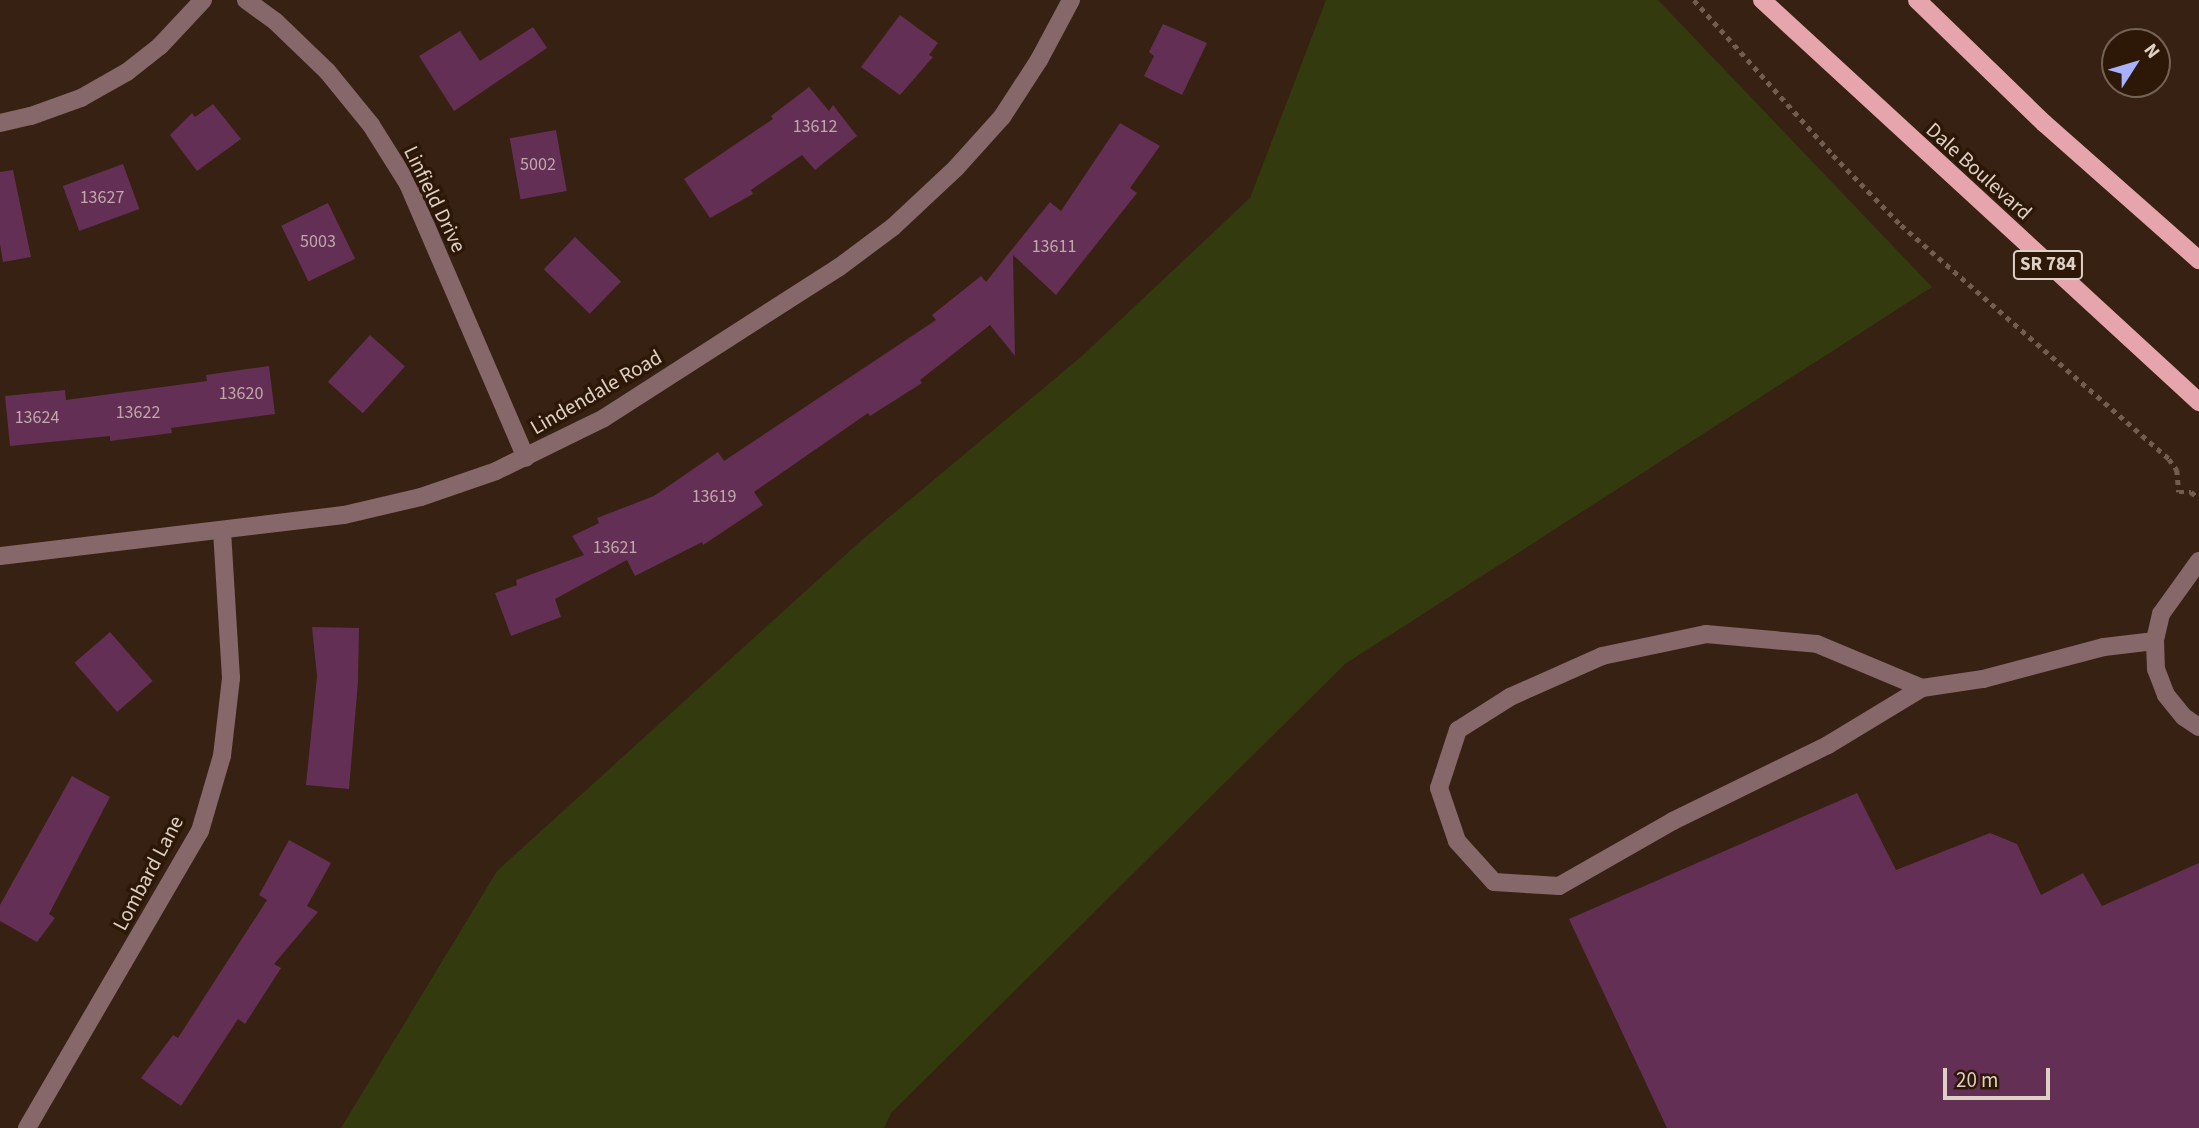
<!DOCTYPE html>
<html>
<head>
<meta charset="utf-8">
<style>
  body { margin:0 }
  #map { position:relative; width:2199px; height:1128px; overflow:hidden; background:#372112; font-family:"Source Sans 3",sans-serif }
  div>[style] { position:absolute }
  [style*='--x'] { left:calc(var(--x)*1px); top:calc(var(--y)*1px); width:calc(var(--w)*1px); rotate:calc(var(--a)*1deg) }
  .green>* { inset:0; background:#333a0e }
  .building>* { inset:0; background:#632f55; transform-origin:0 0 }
  .path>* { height:4.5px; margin-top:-2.25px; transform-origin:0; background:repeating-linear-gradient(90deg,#715e50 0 5px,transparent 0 10px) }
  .minor>* { height:18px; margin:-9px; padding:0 9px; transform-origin:9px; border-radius:9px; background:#86676a }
  .major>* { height:18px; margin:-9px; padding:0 9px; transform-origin:9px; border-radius:9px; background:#e6a5ad }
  span { translate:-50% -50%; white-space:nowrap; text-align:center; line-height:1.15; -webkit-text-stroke:7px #2d1808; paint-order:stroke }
  .number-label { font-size:18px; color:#c0a8aa }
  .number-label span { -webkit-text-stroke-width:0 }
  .shield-label span { padding:2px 5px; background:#2d1808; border:2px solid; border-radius:5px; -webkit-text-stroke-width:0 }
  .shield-label { font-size:19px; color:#dfd0c6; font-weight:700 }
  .street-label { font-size:21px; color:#dfd0c6 }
  .north { position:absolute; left:2101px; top:28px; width:70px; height:70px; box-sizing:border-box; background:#2d1808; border:2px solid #746254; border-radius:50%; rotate:53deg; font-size:19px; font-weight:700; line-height:28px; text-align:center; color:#dfd0c6 }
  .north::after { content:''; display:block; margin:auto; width:24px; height:32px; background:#a9b0fc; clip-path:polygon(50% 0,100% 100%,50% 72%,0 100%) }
  .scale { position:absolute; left:1943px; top:1068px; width:107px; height:32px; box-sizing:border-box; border:4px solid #dfd0c6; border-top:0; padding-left:9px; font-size:21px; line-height:24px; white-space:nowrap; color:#dfd0c6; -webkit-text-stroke:5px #2d1808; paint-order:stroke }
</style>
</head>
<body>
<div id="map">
  <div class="green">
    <i style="clip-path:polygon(1326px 0,1658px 0,1932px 287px,1345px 664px,891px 1113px,884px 1128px,341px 1128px,497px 871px,863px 539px,1082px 356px,1250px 198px)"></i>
  </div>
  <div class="building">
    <i style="clip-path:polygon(900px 15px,938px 43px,929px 55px,933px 57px,900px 95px,861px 67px)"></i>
    <i style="clip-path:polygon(1163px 24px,1207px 43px,1182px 95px,1144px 76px,1154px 56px,1149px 52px)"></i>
    <i style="clip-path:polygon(533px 27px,547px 48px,454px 111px,419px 56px,460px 31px,480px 61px)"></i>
    <i style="clip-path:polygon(809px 87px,829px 111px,833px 105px,857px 136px,815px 170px,802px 155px,751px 190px,753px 194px,710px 218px,684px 179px,773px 119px,771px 116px)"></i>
    <i style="clip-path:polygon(213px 104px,241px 139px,197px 171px,170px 135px,192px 113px,195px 117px)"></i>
    <i style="clip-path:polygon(1120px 123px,1160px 146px,1130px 188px,1137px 193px,1056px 295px,1013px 255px,1015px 356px,990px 325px,920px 380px,922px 383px,870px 416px,868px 413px,754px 492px,763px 505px,703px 545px,702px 542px,635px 576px,627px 560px,555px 599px,561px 617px,511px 636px,495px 593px,517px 585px,516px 580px,584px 555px,572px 536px,599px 523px,597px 518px,654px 496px,718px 452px,724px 461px,936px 320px,932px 315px,981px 276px,986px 282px,1050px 202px,1061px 211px)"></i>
    <i style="left:556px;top:130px;width:62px;height:47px;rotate:80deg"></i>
    <i style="left:123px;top:164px;width:48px;height:64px;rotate:70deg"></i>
    <i style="clip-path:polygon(13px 170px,31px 257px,3px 262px,0 244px,0 172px)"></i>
    <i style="left:328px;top:203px;width:62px;height:52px;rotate:64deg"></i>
    <i style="left:575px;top:237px;width:64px;height:45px;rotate:44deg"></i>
    <i style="left:370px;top:335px;width:47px;height:63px;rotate:42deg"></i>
    <i style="clip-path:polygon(269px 366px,275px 414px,171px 428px,172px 433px,110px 441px,110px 436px,10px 446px,5px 396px,65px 390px,66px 400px,207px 381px,206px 375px)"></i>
    <i style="clip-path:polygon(312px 627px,359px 628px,358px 682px,349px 789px,306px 785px,317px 676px)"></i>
    <i style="left:110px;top:632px;width:65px;height:47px;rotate:49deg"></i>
    <i style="clip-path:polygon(72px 776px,110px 797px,49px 914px,55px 918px,37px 942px,0 921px,0 905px)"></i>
    <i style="clip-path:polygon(1857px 793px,1896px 870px,1990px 833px,2017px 844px,2041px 895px,2083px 873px,2102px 906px,2199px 863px,2199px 1128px,1667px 1128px,1569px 919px)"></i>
    <i style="clip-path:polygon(289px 840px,331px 863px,307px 906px,318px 912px,274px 964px,281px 968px,245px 1024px,238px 1019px,181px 1106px,141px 1078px,173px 1035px,178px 1038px,267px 900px,259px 895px)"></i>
  </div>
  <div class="path">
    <i style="--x:1694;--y:0;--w:208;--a:48.1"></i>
    <i style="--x:1833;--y:155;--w:98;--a:45.8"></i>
    <i style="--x:1901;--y:225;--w:356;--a:41.1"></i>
    <i style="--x:2169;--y:459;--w:14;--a:54"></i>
    <i style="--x:2177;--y:470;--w:22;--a:85"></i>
    <i style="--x:2179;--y:492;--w:12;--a:0"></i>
    <i style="--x:2191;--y:492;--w:10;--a:37"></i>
  </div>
  <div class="minor">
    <i style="--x:246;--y:0;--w:37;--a:36"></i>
    <i style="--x:276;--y:22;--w:71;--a:43.9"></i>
    <i style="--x:327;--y:71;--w:70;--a:50.8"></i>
    <i style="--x:371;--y:125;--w:70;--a:57.9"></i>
    <i style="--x:408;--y:184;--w:298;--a:66.7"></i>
    <i style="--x:0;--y:123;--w:32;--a:-13"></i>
    <i style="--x:31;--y:116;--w:53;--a:-19.8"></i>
    <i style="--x:81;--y:98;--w:53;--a:-29.5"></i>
    <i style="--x:127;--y:72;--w:42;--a:-38.2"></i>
    <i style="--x:160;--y:46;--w:63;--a:-46.9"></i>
    <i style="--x:0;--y:556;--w:346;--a:-6.8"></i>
    <i style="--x:344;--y:515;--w:79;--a:-13.2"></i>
    <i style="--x:421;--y:497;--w:79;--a:-19.1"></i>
    <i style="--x:496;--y:471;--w:120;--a:-26.1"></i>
    <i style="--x:604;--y:418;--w:278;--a:-32.7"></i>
    <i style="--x:838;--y:268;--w:69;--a:-36.7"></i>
    <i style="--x:893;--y:227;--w:86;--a:-43.1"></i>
    <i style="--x:956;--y:168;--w:69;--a:-48"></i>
    <i style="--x:1002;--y:117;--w:68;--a:-57"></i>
    <i style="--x:1039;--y:60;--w:68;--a:-61.9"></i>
    <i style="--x:2199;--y:561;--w:65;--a:125.6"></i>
    <i style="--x:2161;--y:614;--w:28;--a:103"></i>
    <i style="--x:2155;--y:641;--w:28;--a:88"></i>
    <i style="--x:2156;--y:669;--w:28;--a:69"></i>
    <i style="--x:2166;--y:695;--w:28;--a:51"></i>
    <i style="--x:2184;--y:717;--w:18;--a:34"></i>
    <i style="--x:1922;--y:688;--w:110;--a:148.8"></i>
    <i style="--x:1828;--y:745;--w:173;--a:153.9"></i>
    <i style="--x:1673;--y:821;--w:131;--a:150.3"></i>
    <i style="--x:1559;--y:886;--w:65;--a:-176.5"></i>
    <i style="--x:1494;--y:882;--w:55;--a:-132.1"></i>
    <i style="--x:1457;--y:841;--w:56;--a:-108.8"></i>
    <i style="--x:1439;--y:788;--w:61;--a:-71.9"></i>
    <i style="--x:1458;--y:730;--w:62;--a:-32.4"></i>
    <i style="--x:1510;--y:697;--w:101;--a:-24"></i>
    <i style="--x:1602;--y:656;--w:106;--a:-11.9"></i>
    <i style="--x:1706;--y:634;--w:111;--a:5.1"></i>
    <i style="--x:1817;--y:644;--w:114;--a:22.7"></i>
    <i style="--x:1922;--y:688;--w:62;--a:-8.4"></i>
    <i style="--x:1983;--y:679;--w:125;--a:-14.8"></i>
    <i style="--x:2104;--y:647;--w:51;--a:-6.7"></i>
    <i style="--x:27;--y:1128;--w:344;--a:-59.8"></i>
    <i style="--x:200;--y:831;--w:78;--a:-73.7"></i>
    <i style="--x:222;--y:756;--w:79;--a:-83.4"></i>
    <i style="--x:231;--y:678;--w:148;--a:-93.5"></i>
  </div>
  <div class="major">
    <i style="--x:1762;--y:0;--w:594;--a:42.61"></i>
    <i style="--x:1917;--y:0;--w:177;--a:44.1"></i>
    <i style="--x:2044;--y:123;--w:207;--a:41.5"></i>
  </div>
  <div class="number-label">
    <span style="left:815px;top:127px">13612</span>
    <span style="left:538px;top:165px">5002</span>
    <span style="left:102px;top:198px">13627</span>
    <span style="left:318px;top:242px">5003</span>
    <span style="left:1054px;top:247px">13611</span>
    <span style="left:241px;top:394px">13620</span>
    <span style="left:138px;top:413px">13622</span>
    <span style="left:37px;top:418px">13624</span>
    <span style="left:714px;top:497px">13619</span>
    <span style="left:615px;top:548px">13621</span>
  </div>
  <div class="shield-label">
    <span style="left:2048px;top:265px">SR 784</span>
  </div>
  <div class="street-label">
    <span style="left:1979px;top:171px;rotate:42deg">Dale Boulevard</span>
    <span style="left:435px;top:199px;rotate:64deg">Linfield Drive</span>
    <span style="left:596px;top:392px;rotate:-30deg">Lindendale Road</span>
    <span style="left:148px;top:873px;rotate:-62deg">Lombard Lane</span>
  </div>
  <div class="north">N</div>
  <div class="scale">20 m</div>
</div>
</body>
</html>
